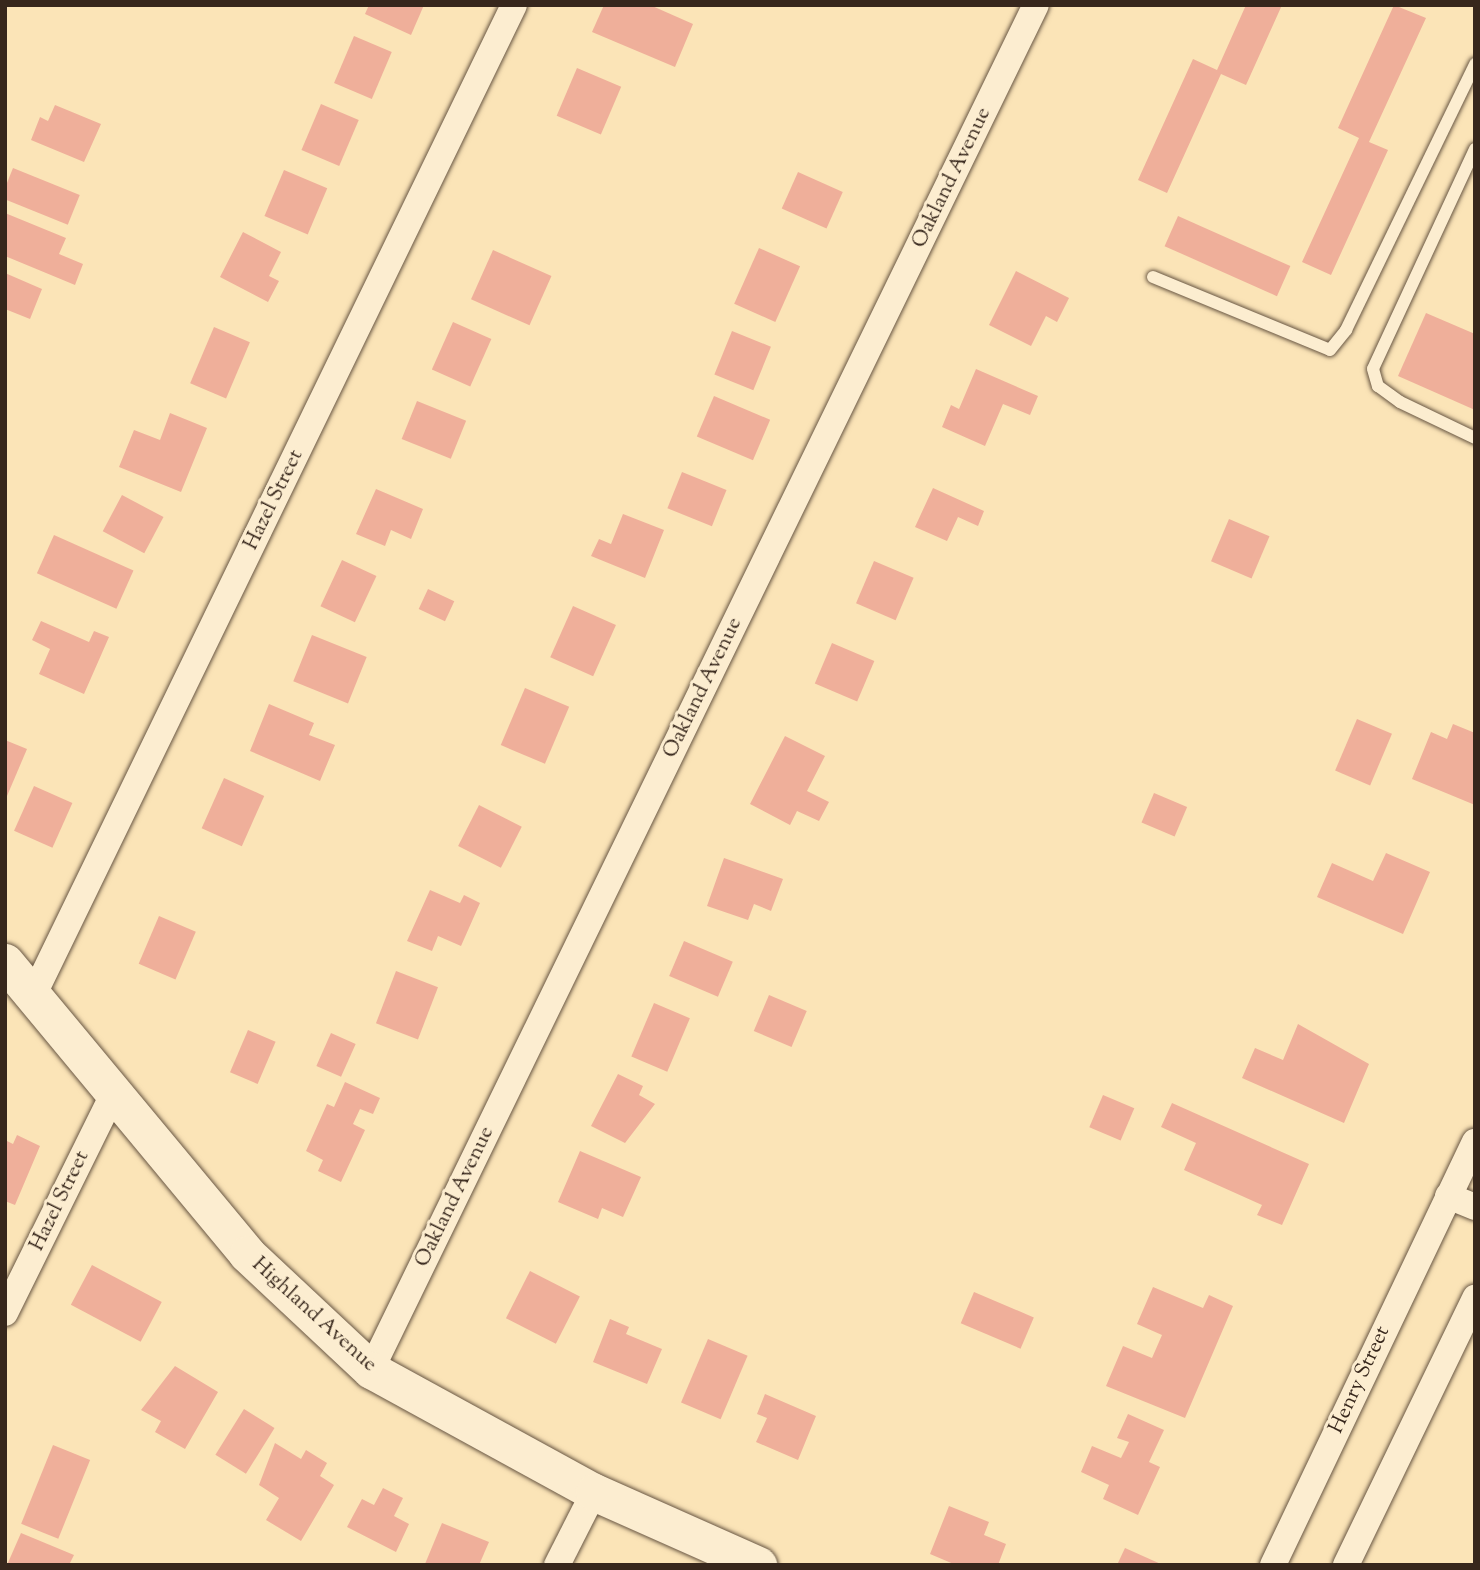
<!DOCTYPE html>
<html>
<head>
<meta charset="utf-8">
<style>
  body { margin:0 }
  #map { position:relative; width:1480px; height:1570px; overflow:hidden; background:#fbe4b7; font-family:"Sorts Mill Goudy",serif }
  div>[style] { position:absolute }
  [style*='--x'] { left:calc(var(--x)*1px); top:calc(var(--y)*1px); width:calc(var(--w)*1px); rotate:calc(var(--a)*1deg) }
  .building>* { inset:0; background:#efaf9a; transform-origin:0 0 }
  .roads { filter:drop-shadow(0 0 2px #685643) drop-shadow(0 0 2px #685643) }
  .service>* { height:12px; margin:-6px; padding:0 6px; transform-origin:6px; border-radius:6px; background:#fcedd0 }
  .minor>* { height:26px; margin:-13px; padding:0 13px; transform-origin:13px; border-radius:13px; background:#fcedd0 }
  .secondary>* { height:37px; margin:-18.5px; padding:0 18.5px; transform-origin:18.5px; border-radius:18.5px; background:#fcedd0 }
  span { translate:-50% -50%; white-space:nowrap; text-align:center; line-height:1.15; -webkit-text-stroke:6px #fcedd0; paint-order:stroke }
  .street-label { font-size:21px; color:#37271c }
  .frame { position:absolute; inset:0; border:7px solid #37271c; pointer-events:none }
</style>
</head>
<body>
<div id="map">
  <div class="building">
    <i style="clip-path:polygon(369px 5px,424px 5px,411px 35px,365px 14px)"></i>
    <i style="clip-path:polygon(604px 5px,650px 5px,693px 24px,675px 67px,592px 32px)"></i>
    <i style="clip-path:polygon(1246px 5px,1282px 5px,1246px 85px,1221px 74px,1167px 193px,1138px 180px,1193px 59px,1217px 70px)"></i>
    <i style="clip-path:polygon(1394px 5px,1426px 18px,1369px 142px,1388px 150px,1331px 275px,1302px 262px,1359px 138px,1338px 128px)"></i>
    <i style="left:354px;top:36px;width:41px;height:51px;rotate:23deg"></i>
    <i style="left:577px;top:68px;width:48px;height:52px;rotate:23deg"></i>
    <i style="left:321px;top:104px;width:41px;height:50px;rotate:23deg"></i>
    <i style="clip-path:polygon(55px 105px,101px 124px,84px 162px,31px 140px,40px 117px,48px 121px)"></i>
    <i style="left:13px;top:168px;width:72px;height:32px;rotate:22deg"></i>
    <i style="left:284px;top:170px;width:47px;height:50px;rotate:23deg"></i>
    <i style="left:798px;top:172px;width:49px;height:40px;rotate:24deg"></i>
    <i style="clip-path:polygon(5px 213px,66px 238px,59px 254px,83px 264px,75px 285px,5px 256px)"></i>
    <i style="left:1178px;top:216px;width:123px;height:33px;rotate:24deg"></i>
    <i style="clip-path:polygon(243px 232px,281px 252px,269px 276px,279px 281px,268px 302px,220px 277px)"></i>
    <i style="left:759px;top:248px;width:45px;height:61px;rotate:24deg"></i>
    <i style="left:493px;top:250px;width:64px;height:54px;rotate:24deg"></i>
    <i style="clip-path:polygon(1016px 271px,1069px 298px,1057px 322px,1046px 316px,1031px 346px,989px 325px)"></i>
    <i style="clip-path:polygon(5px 273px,42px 289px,30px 319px,5px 309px)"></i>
    <i style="clip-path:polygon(1426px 313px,1475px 334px,1475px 410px,1398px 376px)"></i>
    <i style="left:453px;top:322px;width:42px;height:52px;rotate:24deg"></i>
    <i style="left:214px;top:327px;width:39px;height:61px;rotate:23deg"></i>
    <i style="left:732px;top:331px;width:42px;height:47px;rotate:22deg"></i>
    <i style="clip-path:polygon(976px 369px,1038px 396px,1030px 415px,1003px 404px,985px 446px,942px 427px,951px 405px,959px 409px)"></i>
    <i style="left:714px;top:396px;width:61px;height:44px;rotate:23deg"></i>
    <i style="left:417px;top:401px;width:53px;height:41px;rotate:22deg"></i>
    <i style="clip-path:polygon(170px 413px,207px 428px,181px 492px,119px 467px,134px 430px,160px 440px)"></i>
    <i style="left:682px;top:472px;width:48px;height:39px;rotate:22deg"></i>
    <i style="clip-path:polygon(933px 488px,984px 511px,978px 526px,958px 517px,947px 541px,915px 527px)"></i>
    <i style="clip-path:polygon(376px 489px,423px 509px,411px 539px,391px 530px,385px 546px,356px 534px)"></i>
    <i style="left:122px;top:495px;width:47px;height:41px;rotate:28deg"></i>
    <i style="clip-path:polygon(623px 514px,664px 530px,645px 578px,591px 556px,599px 539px,611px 544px)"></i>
    <i style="left:1229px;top:519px;width:44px;height:46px;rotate:23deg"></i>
    <i style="left:54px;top:535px;width:87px;height:42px;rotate:24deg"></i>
    <i style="left:342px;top:560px;width:38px;height:51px;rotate:25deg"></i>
    <i style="left:874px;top:561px;width:43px;height:46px;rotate:23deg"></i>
    <i style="left:428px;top:589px;width:29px;height:22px;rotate:25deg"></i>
    <i style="left:573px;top:606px;width:47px;height:56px;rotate:24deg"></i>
    <i style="clip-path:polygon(41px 621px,89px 642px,94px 631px,109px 637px,84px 694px,39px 674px,50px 649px,32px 640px)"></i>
    <i style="left:312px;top:635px;width:59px;height:50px;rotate:22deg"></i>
    <i style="left:832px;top:643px;width:46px;height:44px;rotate:23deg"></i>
    <i style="left:525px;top:688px;width:48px;height:62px;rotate:23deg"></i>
    <i style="clip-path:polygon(269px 704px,314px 723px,309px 735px,335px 745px,320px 781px,250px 751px)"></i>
    <i style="left:1357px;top:719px;width:38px;height:56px;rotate:23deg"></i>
    <i style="clip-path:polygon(1453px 724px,1475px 733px,1475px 805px,1412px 779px,1431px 732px,1447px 739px)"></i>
    <i style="clip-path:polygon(785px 736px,825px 756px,807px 791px,829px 802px,819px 821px,797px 811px,790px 825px,750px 804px)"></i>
    <i style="clip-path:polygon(5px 740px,27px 749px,7px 796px,5px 795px)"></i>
    <i style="left:224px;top:778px;width:44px;height:55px;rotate:24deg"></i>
    <i style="left:34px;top:786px;width:42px;height:49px;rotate:24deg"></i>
    <i style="left:1154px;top:793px;width:36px;height:32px;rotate:23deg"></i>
    <i style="left:479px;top:805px;width:48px;height:46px;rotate:27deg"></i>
    <i style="clip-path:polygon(1386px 853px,1430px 872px,1403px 934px,1317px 897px,1332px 863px,1373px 881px)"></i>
    <i style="clip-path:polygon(724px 858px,783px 879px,771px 911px,754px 904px,748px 920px,707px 906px)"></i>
    <i style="clip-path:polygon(430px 890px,460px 903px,464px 895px,480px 903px,461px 946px,438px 936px,432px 951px,407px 941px)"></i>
    <i style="left:159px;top:916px;width:40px;height:52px;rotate:23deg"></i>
    <i style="left:684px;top:941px;width:53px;height:38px;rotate:23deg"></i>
    <i style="left:396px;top:971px;width:45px;height:56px;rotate:21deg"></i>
    <i style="left:769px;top:995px;width:41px;height:39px;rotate:23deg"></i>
    <i style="left:654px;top:1003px;width:39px;height:58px;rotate:23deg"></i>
    <i style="clip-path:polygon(1298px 1024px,1369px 1064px,1344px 1123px,1242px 1078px,1255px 1048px,1283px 1060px)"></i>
    <i style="left:248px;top:1030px;width:30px;height:46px;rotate:23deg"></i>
    <i style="left:331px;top:1033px;width:27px;height:36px;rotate:24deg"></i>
    <i style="clip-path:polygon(618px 1074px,643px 1086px,639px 1095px,655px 1104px,625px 1143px,591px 1126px)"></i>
    <i style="clip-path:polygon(345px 1082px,380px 1098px,373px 1114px,360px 1109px,353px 1124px,365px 1130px,341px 1182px,318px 1171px,323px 1160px,306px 1151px,327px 1104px,334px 1107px)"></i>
    <i style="left:1103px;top:1095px;width:34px;height:35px;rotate:23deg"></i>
    <i style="clip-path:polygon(1172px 1103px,1309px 1164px,1282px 1225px,1257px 1215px,1262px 1205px,1184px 1170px,1196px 1143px,1161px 1127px)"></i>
    <i style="clip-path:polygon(17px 1135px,40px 1146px,15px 1205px,5px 1201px,5px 1140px,13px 1144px)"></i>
    <i style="clip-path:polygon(580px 1151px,641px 1177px,623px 1217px,602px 1208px,598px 1219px,558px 1202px)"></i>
    <i style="left:92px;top:1265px;width:79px;height:45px;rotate:28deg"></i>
    <i style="left:530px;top:1271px;width:56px;height:53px;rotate:27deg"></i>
    <i style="clip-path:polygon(1153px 1287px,1203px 1308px,1209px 1295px,1233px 1306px,1185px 1418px,1106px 1386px,1123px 1346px,1152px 1358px,1162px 1335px,1137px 1324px)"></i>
    <i style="left:974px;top:1292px;width:65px;height:34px;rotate:23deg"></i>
    <i style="clip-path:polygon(610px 1319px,629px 1327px,626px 1334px,662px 1349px,647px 1384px,593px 1362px)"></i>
    <i style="left:708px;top:1339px;width:43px;height:69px;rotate:23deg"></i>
    <i style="clip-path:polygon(175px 1366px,218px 1392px,185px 1449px,155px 1432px,161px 1421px,141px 1410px)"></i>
    <i style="clip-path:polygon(765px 1394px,816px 1416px,798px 1460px,756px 1442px,767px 1418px,757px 1414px)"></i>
    <i style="left:244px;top:1409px;width:36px;height:54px;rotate:32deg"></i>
    <i style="clip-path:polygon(1128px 1414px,1164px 1430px,1149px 1462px,1160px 1467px,1138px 1515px,1103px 1499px,1109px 1485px,1081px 1472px,1092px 1446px,1121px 1458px,1129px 1442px,1117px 1438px)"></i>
    <i style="clip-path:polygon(275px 1443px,301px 1459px,306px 1450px,327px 1463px,320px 1476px,334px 1485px,301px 1541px,266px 1520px,279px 1498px,259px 1485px)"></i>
    <i style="left:53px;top:1445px;width:40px;height:85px;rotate:22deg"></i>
    <i style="clip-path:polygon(383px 1488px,403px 1498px,394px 1516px,409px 1524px,396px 1552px,347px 1527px,362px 1499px,374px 1505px)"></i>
    <i style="clip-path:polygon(949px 1506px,989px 1522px,984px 1535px,1006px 1544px,998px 1565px,956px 1565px,930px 1554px)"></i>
    <i style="clip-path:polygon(442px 1523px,489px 1542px,479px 1565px,425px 1564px)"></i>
    <i style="clip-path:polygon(21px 1533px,74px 1555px,69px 1565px,7px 1565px)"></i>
    <i style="clip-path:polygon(1125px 1548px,1163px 1565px,1117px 1565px)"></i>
  </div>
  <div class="roads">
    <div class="service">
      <i style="--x:1475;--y:149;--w:242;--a:114.9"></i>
      <i style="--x:1373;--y:369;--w:18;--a:74"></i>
      <i style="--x:1378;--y:386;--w:27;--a:36"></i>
      <i style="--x:1400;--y:402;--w:83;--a:25.6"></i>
      <i style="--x:1153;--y:277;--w:191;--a:22.4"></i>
      <i style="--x:1330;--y:350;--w:26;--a:-51"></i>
      <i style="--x:1346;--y:330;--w:296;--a:-64.1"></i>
    </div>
    <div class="minor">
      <i style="--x:34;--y:994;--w:1099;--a:-64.11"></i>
      <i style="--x:1448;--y:1196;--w:29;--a:22"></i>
      <i style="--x:5;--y:1313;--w:249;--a:-63.7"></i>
      <i style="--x:371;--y:1370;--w:1518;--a:-64.03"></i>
      <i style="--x:557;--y:1565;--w:82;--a:-63.1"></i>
      <i style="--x:1273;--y:1565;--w:469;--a:-64.5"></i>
      <i style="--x:1346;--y:1565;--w:297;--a:-64.2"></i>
    </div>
    <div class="secondary">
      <i style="--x:5;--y:962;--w:379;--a:50.3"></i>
      <i style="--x:247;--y:1254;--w:170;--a:43.1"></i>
      <i style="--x:371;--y:1370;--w:254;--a:28.7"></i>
      <i style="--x:594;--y:1492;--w:180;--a:24"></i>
    </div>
  </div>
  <div class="street-label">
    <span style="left:952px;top:178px;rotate:-64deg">Oakland Avenue</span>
    <span style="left:274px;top:500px;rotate:-64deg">Hazel Street</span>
    <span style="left:703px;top:688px;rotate:-64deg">Oakland Avenue</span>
    <span style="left:455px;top:1197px;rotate:-64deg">Oakland Avenue</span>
    <span style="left:60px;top:1201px;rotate:-64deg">Hazel Street</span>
    <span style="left:314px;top:1315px;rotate:42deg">Highland Avenue</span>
    <span style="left:1360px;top:1380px;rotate:-65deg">Henry Street</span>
  </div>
  <div class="frame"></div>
</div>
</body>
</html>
